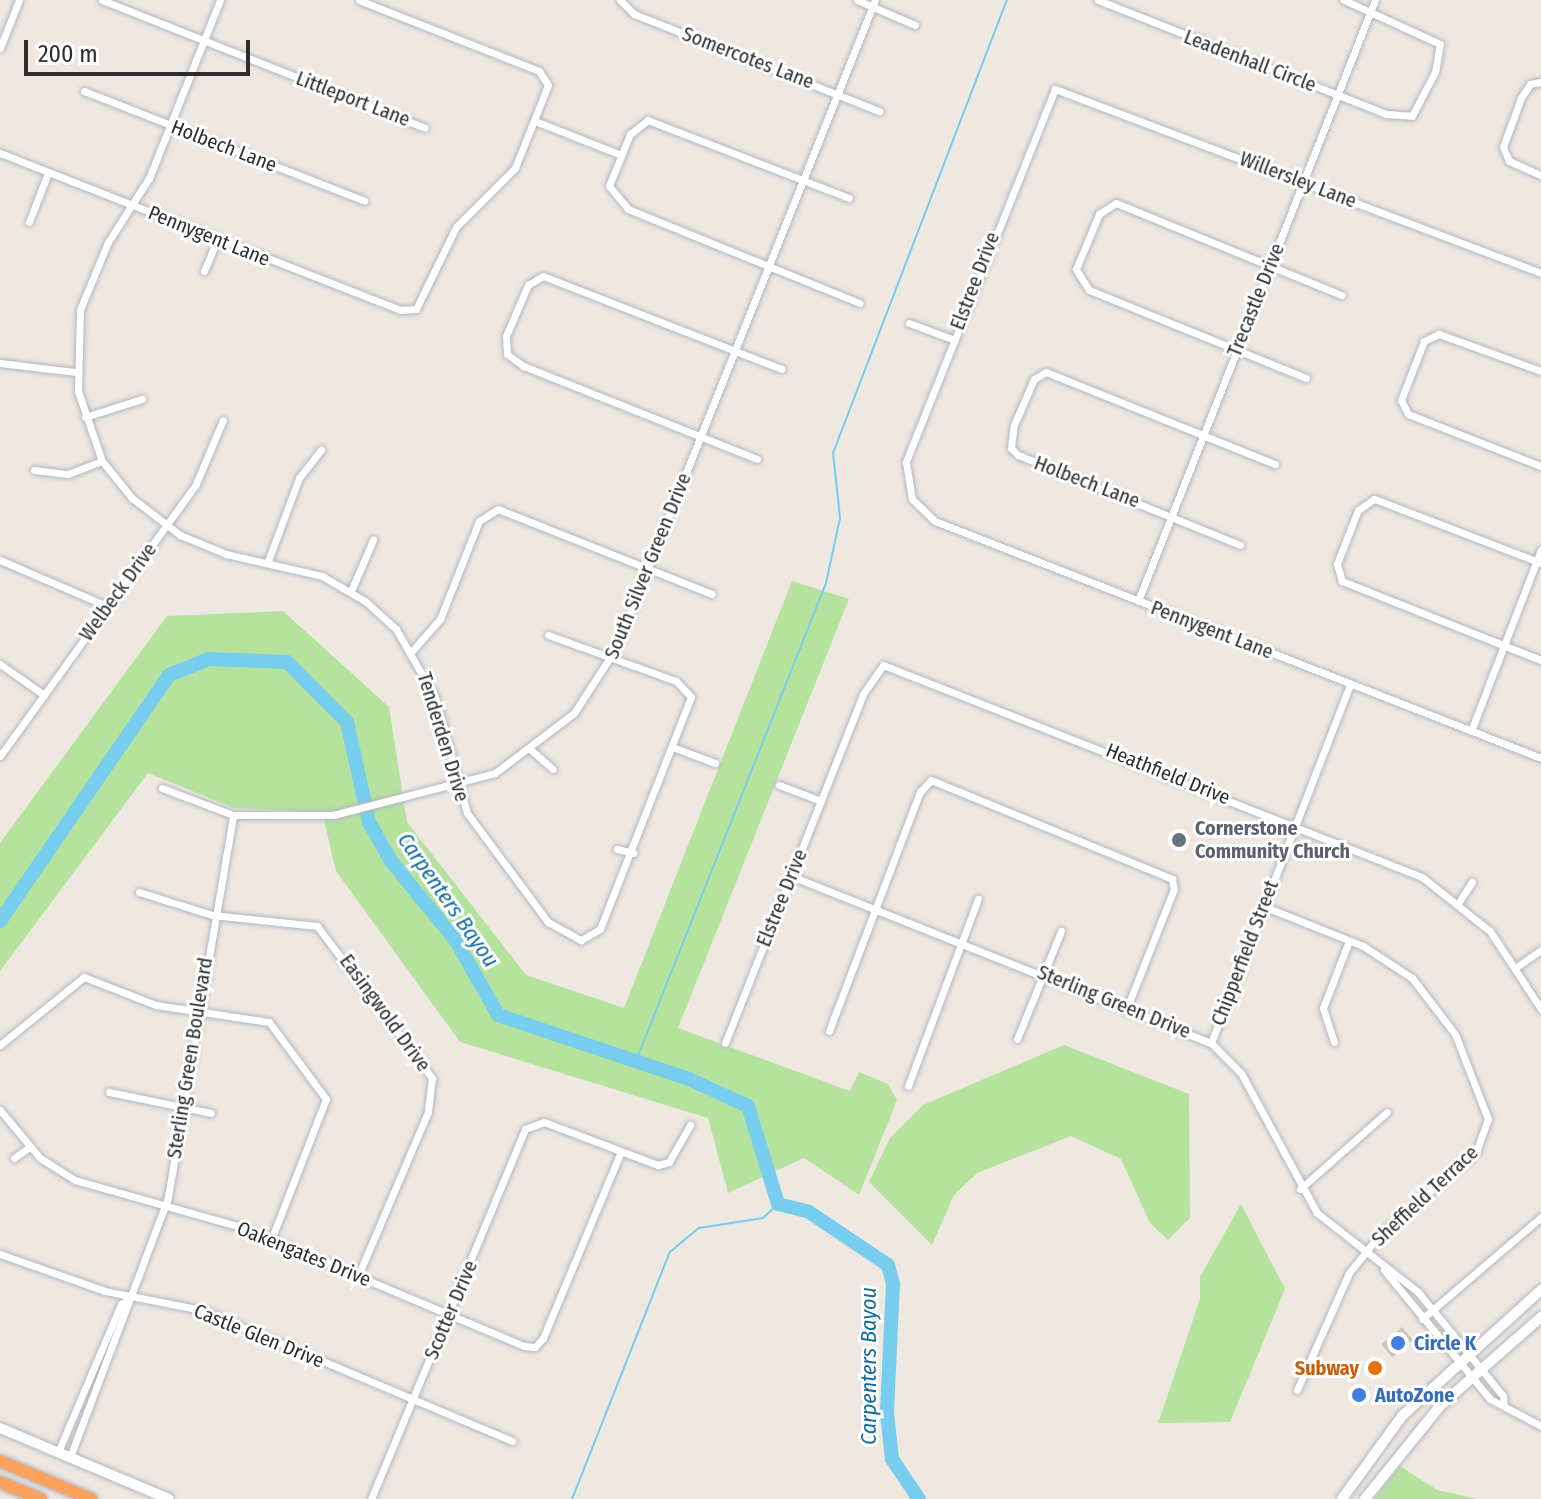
<!DOCTYPE html>
<html>
<head>
<meta charset="utf-8">
<style>
  body { margin:0 }
  #map { position:relative; width:1541px; height:1499px; overflow:hidden; background:#eee8e0; font-family:"Fira Sans Condensed",sans-serif }
  div>[style] { position:absolute }
  [style*='--x'] { left:calc(var(--x)*1px); top:calc(var(--y)*1px); width:calc(var(--w)*1px); rotate:calc(var(--a)*1deg) }
  .green>* { inset:0; background:#b5e39e }
  .stream>* { height:2px; margin:-1px; padding:0 1px; transform-origin:1px; border-radius:1px; background:#76cded }
  .river>* { height:14px; margin:-7px; padding:0 7px; transform-origin:7px; border-radius:7px; background:#76cded }
  .building>* { inset:0; background:#cac6be; transform-origin:0 0 }
  .roads { filter:drop-shadow(0 0 2px #b3b6c0) drop-shadow(0 0 2px #b3b6c0) }
  .street>* { height:7px; margin:-3.5px; padding:0 3.5px; transform-origin:3.5px; border-radius:3.5px; background:#fff }
  .secondary>* { height:10px; margin:-5px; padding:0 5px; transform-origin:5px; border-radius:5px; background:#fff }
  .highway>* { height:12px; margin:-6px; padding:0 6px; transform-origin:6px; border-radius:6px; background:#fba35e }
  .dots>* { width:22px; height:22px; translate:-50% -50%; box-sizing:border-box; border:4px solid #fff; border-radius:50% }
  span { translate:-50% -50%; white-space:nowrap; text-align:center; line-height:1.15; -webkit-text-stroke:6px #fff; paint-order:stroke }
  .street-label { font-size:20px; color:#2d2d2d }
  .worship-label { font-size:20px; color:#5b616d; font-weight:700 }
  .left { translate:0 -50%; text-align:left }
  .shop-label { font-size:20px; color:#366cbe; font-weight:700 }
  .food-label { font-size:20px; color:#c56008; font-weight:700 }
  .right { translate:-100% -50%; text-align:right }
  .water-label { font-size:22px; color:#106c9e; font-style:italic }
  .scale { position:absolute; left:24px; top:40px; width:226px; height:36px; box-sizing:border-box; border:4px solid #2d2d2d; border-top:0; padding-left:10px; font-size:24px; line-height:28px; white-space:nowrap; color:#2d2d2d; -webkit-text-stroke:6px #fff; paint-order:stroke }
</style>
</head>
<body>
<div id="map">
  <div class="green">
    <i style="clip-path:polygon(792px 581px,849px 599px,678px 1028px,850px 1091px,859px 1072px,888px 1084px,897px 1100px,859px 1195px,804px 1158px,728px 1193px,708px 1118px,460px 1042px,336px 871px,322px 812px,234px 808px,148px 773px,0 971px,0 843px,167px 616px,283px 611px,389px 707px,407px 822px,526px 975px,624px 1008px)"></i>
    <i style="clip-path:polygon(1064px 1045px,1189px 1094px,1190px 1218px,1168px 1240px,1150px 1223px,1121px 1159px,1071px 1136px,977px 1173px,954px 1195px,932px 1245px,869px 1182px,890px 1138px,923px 1105px)"></i>
    <i style="clip-path:polygon(1241px 1204px,1285px 1289px,1230px 1422px,1158px 1423px,1200px 1299px,1200px 1277px)"></i>
    <i style="clip-path:polygon(1400px 1466px,1437px 1490px,1478px 1499px,1374px 1499px)"></i>
  </div>
  <div class="stream">
    <i style="--x:636;--y:1061;--w:514;--a:-68.32"></i>
    <i style="--x:826;--y:583;--w:66;--a:-77.8"></i>
    <i style="--x:840;--y:518;--w:65;--a:-96.1"></i>
    <i style="--x:833;--y:453;--w:485;--a:-69"></i>
    <i style="--x:572;--y:1499;--w:266;--a:-68.4"></i>
    <i style="--x:670;--y:1252;--w:38;--a:-40"></i>
    <i style="--x:699;--y:1228;--w:65;--a:-8.9"></i>
    <i style="--x:763;--y:1218;--w:21;--a:-43"></i>
  </div>
  <div class="river">
    <i style="--x:0;--y:921;--w:298;--a:-55.5"></i>
    <i style="--x:169;--y:675;--w:43;--a:-21.8"></i>
    <i style="--x:209;--y:659;--w:78;--a:2.2"></i>
    <i style="--x:287;--y:662;--w:85;--a:45"></i>
    <i style="--x:347;--y:722;--w:102;--a:77.6"></i>
    <i style="--x:369;--y:822;--w:45;--a:60.6"></i>
    <i style="--x:391;--y:861;--w:103;--a:50.9"></i>
    <i style="--x:456;--y:941;--w:85;--a:60.4"></i>
    <i style="--x:498;--y:1015;--w:201;--a:18.5"></i>
    <i style="--x:689;--y:1079;--w:65;--a:24.6"></i>
    <i style="--x:748;--y:1106;--w:102;--a:73"></i>
    <i style="--x:778;--y:1204;--w:32;--a:14"></i>
    <i style="--x:809;--y:1212;--w:95;--a:33.9"></i>
    <i style="--x:888;--y:1265;--w:20;--a:75"></i>
    <i style="--x:893;--y:1284;--w:129;--a:92.7"></i>
    <i style="--x:887;--y:1413;--w:46;--a:83.8"></i>
    <i style="--x:892;--y:1459;--w:48;--a:56"></i>
  </div>
  <div class="building">
    <i style="left:1402px;top:1327px;width:17px;height:27px;rotate:50deg"></i>
  </div>
  <div class="roads">
    <div class="street">
      <i style="--x:102;--y:0;--w:347;--a:21.6"></i>
      <i style="--x:220;--y:0;--w:192;--a:111.7"></i>
      <i style="--x:149;--y:178;--w:76;--a:122.6"></i>
      <i style="--x:108;--y:242;--w:74;--a:112.4"></i>
      <i style="--x:80;--y:310;--w:81;--a:91.4"></i>
      <i style="--x:78;--y:391;--w:74;--a:71.1"></i>
      <i style="--x:102;--y:461;--w:48;--a:51"></i>
      <i style="--x:132;--y:498;--w:61;--a:37.6"></i>
      <i style="--x:180;--y:535;--w:50;--a:22.4"></i>
      <i style="--x:226;--y:554;--w:98;--a:12.9"></i>
      <i style="--x:322;--y:576;--w:50;--a:30.2"></i>
      <i style="--x:365;--y:601;--w:42;--a:42.1"></i>
      <i style="--x:396;--y:629;--w:78;--a:60.2"></i>
      <i style="--x:435;--y:697;--w:120;--a:74.6"></i>
      <i style="--x:467;--y:813;--w:136;--a:53.4"></i>
      <i style="--x:548;--y:922;--w:38;--a:29"></i>
      <i style="--x:581;--y:940;--w:22;--a:-30"></i>
      <i style="--x:600;--y:929;--w:249;--a:-68.6"></i>
      <i style="--x:691;--y:697;--w:22;--a:-133"></i>
      <i style="--x:676;--y:681;--w:136;--a:-160.2"></i>
      <i style="--x:620;--y:0;--w:20;--a:45"></i>
      <i style="--x:634;--y:14;--w:264;--a:21.6"></i>
      <i style="--x:857;--y:0;--w:63;--a:23.3"></i>
      <i style="--x:1098;--y:0;--w:310;--a:21.6"></i>
      <i style="--x:1386;--y:114;--w:26;--a:4"></i>
      <i style="--x:1412;--y:116;--w:50;--a:-62.4"></i>
      <i style="--x:1435;--y:72;--w:28;--a:-80"></i>
      <i style="--x:1440;--y:44;--w:106;--a:-155.4"></i>
      <i style="--x:0;--y:48;--w:52;--a:-68.4"></i>
      <i style="--x:1541;--y:82;--w:11;--a:170"></i>
      <i style="--x:1530;--y:84;--w:17;--a:123"></i>
      <i style="--x:1521;--y:98;--w:52;--a:110.2"></i>
      <i style="--x:1503;--y:147;--w:15;--a:67"></i>
      <i style="--x:1509;--y:161;--w:35;--a:24"></i>
      <i style="--x:84;--y:91;--w:301;--a:21.4"></i>
      <i style="--x:535;--y:121;--w:92;--a:21.6"></i>
      <i style="--x:0;--y:153;--w:430;--a:21.4"></i>
      <i style="--x:400;--y:310;--w:16;--a:-4"></i>
      <i style="--x:416;--y:309;--w:91;--a:-64"></i>
      <i style="--x:456;--y:227;--w:83;--a:-45"></i>
      <i style="--x:515;--y:168;--w:89;--a:-68.3"></i>
      <i style="--x:548;--y:85;--w:17;--a:-123"></i>
      <i style="--x:539;--y:71;--w:193;--a:-158.5"></i>
      <i style="--x:849;--y:198;--w:216;--a:-158.8"></i>
      <i style="--x:648;--y:120;--w:23;--a:142"></i>
      <i style="--x:630;--y:134;--w:56;--a:112"></i>
      <i style="--x:609;--y:186;--w:30;--a:50"></i>
      <i style="--x:628;--y:209;--w:250;--a:22.1"></i>
      <i style="--x:29;--y:222;--w:53;--a:-68.8"></i>
      <i style="--x:204;--y:271;--w:34;--a:-67"></i>
      <i style="--x:1541;--y:273;--w:520;--a:-159.26"></i>
      <i style="--x:1055;--y:89;--w:402;--a:111.8"></i>
      <i style="--x:906;--y:462;--w:37;--a:81"></i>
      <i style="--x:912;--y:499;--w:32;--a:44"></i>
      <i style="--x:935;--y:521;--w:651;--a:21.36"></i>
      <i style="--x:909;--y:323;--w:46;--a:20.4"></i>
      <i style="--x:0;--y:363;--w:77;--a:6.8"></i>
      <i style="--x:1541;--y:371;--w:109;--a:-160.1"></i>
      <i style="--x:1439;--y:334;--w:17;--a:155"></i>
      <i style="--x:1424;--y:341;--w:63;--a:111.3"></i>
      <i style="--x:1401;--y:400;--w:16;--a:63"></i>
      <i style="--x:1408;--y:414;--w:143;--a:21.4"></i>
      <i style="--x:1306;--y:378;--w:234;--a:-157.9"></i>
      <i style="--x:1089;--y:290;--w:25;--a:-122"></i>
      <i style="--x:1076;--y:269;--w:60;--a:-67.3"></i>
      <i style="--x:1099;--y:214;--w:20;--a:-33"></i>
      <i style="--x:1116;--y:203;--w:244;--a:22.2"></i>
      <i style="--x:85;--y:417;--w:60;--a:-17.5"></i>
      <i style="--x:757;--y:459;--w:252;--a:-158.3"></i>
      <i style="--x:523;--y:366;--w:20;--a:-143"></i>
      <i style="--x:507;--y:354;--w:18;--a:-93"></i>
      <i style="--x:506;--y:336;--w:56;--a:-66.7"></i>
      <i style="--x:528;--y:285;--w:17;--a:-31"></i>
      <i style="--x:543;--y:276;--w:256;--a:21.3"></i>
      <i style="--x:34;--y:470;--w:34;--a:7"></i>
      <i style="--x:68;--y:474;--w:36;--a:-21"></i>
      <i style="--x:1240;--y:545;--w:240;--a:-157.9"></i>
      <i style="--x:1018;--y:455;--w:10;--a:-135"></i>
      <i style="--x:1011;--y:448;--w:23;--a:-83"></i>
      <i style="--x:1014;--y:425;--w:50;--a:-66.5"></i>
      <i style="--x:1034;--y:379;--w:14;--a:-30"></i>
      <i style="--x:1046;--y:372;--w:247;--a:21.9"></i>
      <i style="--x:0;--y:560;--w:116;--a:23.3"></i>
      <i style="--x:268;--y:561;--w:89;--a:-69.5"></i>
      <i style="--x:299;--y:478;--w:36;--a:-52"></i>
      <i style="--x:1541;--y:563;--w:179;--a:-159"></i>
      <i style="--x:1374;--y:499;--w:19;--a:145"></i>
      <i style="--x:1358;--y:510;--w:58;--a:111.3"></i>
      <i style="--x:1337;--y:564;--w:18;--a:74"></i>
      <i style="--x:1342;--y:581;--w:214;--a:21.7"></i>
      <i style="--x:351;--y:591;--w:56;--a:-66.7"></i>
      <i style="--x:1138;--y:601;--w:646;--a:-68.48"></i>
      <i style="--x:412;--y:651;--w:43;--a:-48.8"></i>
      <i style="--x:440;--y:619;--w:105;--a:-68.3"></i>
      <i style="--x:479;--y:521;--w:22;--a:-32"></i>
      <i style="--x:498;--y:509;--w:230;--a:21.7"></i>
      <i style="--x:0;--y:664;--w:54;--a:35.2"></i>
      <i style="--x:1471;--y:731;--w:194;--a:-68.9"></i>
      <i style="--x:675;--y:748;--w:43;--a:20.6"></i>
      <i style="--x:531;--y:750;--w:29;--a:41"></i>
      <i style="--x:0;--y:756;--w:335;--a:-54.2"></i>
      <i style="--x:196;--y:484;--w:69;--a:-67.1"></i>
      <i style="--x:779;--y:785;--w:45;--a:20.9"></i>
      <i style="--x:162;--y:788;--w:76;--a:20.8"></i>
      <i style="--x:233;--y:815;--w:100;--a:0"></i>
      <i style="--x:333;--y:815;--w:167;--a:-14.5"></i>
      <i style="--x:495;--y:773;--w:99;--a:-37.2"></i>
      <i style="--x:574;--y:713;--w:77;--a:-57.1"></i>
      <i style="--x:616;--y:648;--w:698;--a:-68.21"></i>
      <i style="--x:617;--y:849;--w:17;--a:13"></i>
      <i style="--x:791;--y:876;--w:452;--a:21.7"></i>
      <i style="--x:1211;--y:1043;--w:42;--a:45"></i>
      <i style="--x:1241;--y:1073;--w:159;--a:61.5"></i>
      <i style="--x:1317;--y:1213;--w:128;--a:38"></i>
      <i style="--x:1418;--y:1292;--w:134;--a:50.7"></i>
      <i style="--x:1503;--y:1396;--w:10;--a:84"></i>
      <i style="--x:139;--y:892;--w:77;--a:17.5"></i>
      <i style="--x:212;--y:915;--w:106;--a:6"></i>
      <i style="--x:317;--y:926;--w:191;--a:52.9"></i>
      <i style="--x:432;--y:1078;--w:34;--a:97"></i>
      <i style="--x:428;--y:1112;--w:178;--a:113.1"></i>
      <i style="--x:1459;--y:902;--w:24;--a:-57"></i>
      <i style="--x:1263;--y:906;--w:108;--a:21.8"></i>
      <i style="--x:1363;--y:946;--w:59;--a:33.1"></i>
      <i style="--x:1412;--y:978;--w:71;--a:52.5"></i>
      <i style="--x:1455;--y:1034;--w:91;--a:68.8"></i>
      <i style="--x:1488;--y:1119;--w:35;--a:110"></i>
      <i style="--x:1476;--y:1152;--w:126;--a:139.5"></i>
      <i style="--x:1380;--y:1234;--w:50;--a:128.5"></i>
      <i style="--x:1349;--y:1273;--w:128;--a:114"></i>
      <i style="--x:1518;--y:966;--w:28;--a:-35"></i>
      <i style="--x:829;--y:1031;--w:256;--a:-69.2"></i>
      <i style="--x:920;--y:792;--w:16;--a:-47"></i>
      <i style="--x:931;--y:780;--w:261;--a:22.3"></i>
      <i style="--x:1172;--y:879;--w:10;--a:79"></i>
      <i style="--x:1174;--y:889;--w:128;--a:111.6"></i>
      <i style="--x:1017;--y:1039;--w:117;--a:-67.8"></i>
      <i style="--x:1334;--y:1042;--w:36;--a:-108"></i>
      <i style="--x:1323;--y:1008;--w:72;--a:-68.8"></i>
      <i style="--x:725;--y:1043;--w:375;--a:-68.4"></i>
      <i style="--x:863;--y:694;--w:35;--a:-55"></i>
      <i style="--x:883;--y:665;--w:579;--a:21.47"></i>
      <i style="--x:1422;--y:877;--w:87;--a:38.5"></i>
      <i style="--x:1490;--y:931;--w:93;--a:56.8"></i>
      <i style="--x:1211;--y:1043;--w:385;--a:-68.8"></i>
      <i style="--x:0;--y:1045;--w:108;--a:-39"></i>
      <i style="--x:84;--y:977;--w:77;--a:21.3"></i>
      <i style="--x:156;--y:1005;--w:114;--a:8.6"></i>
      <i style="--x:269;--y:1022;--w:96;--a:53.5"></i>
      <i style="--x:326;--y:1099;--w:151;--a:111.3"></i>
      <i style="--x:908;--y:1086;--w:200;--a:-69.5"></i>
      <i style="--x:109;--y:1092;--w:104;--a:11.6"></i>
      <i style="--x:0;--y:1110;--w:62;--a:50.2"></i>
      <i style="--x:40;--y:1158;--w:41;--a:32.2"></i>
      <i style="--x:75;--y:1180;--w:173;--a:15.8"></i>
      <i style="--x:241;--y:1227;--w:307;--a:22.8"></i>
      <i style="--x:524;--y:1346;--w:11;--a:5"></i>
      <i style="--x:535;--y:1347;--w:12;--a:-48"></i>
      <i style="--x:543;--y:1338;--w:199;--a:-67.3"></i>
      <i style="--x:14;--y:1158;--w:19;--a:-36"></i>
      <i style="--x:1300;--y:1189;--w:116;--a:-41.5"></i>
      <i style="--x:0;--y:1254;--w:111;--a:19.4"></i>
      <i style="--x:105;--y:1291;--w:99;--a:11.1"></i>
      <i style="--x:202;--y:1310;--w:337;--a:22.9"></i>
      <i style="--x:1384;--y:1270;--w:167;--a:50.6"></i>
      <i style="--x:1490;--y:1399;--w:58;--a:27.9"></i>
      <i style="--x:1422;--y:1319;--w:157;--a:-40.6"></i>
      <i style="--x:58;--y:1452;--w:161;--a:-66.9"></i>
      <i style="--x:121;--y:1304;--w:12;--a:-35"></i>
      <i style="--x:70;--y:1457;--w:278;--a:-69.3"></i>
      <i style="--x:168;--y:1197;--w:387;--a:-80.3"></i>
      <i style="--x:371;--y:1499;--w:401;--a:-67.4"></i>
      <i style="--x:525;--y:1129;--w:20;--a:-20"></i>
      <i style="--x:544;--y:1122;--w:122;--a:20.7"></i>
      <i style="--x:658;--y:1165;--w:11;--a:-15"></i>
      <i style="--x:669;--y:1162;--w:43;--a:-60.4"></i>
    </div>
    <div class="secondary">
      <i style="--x:0;--y:1428;--w:183;--a:22.8"></i>
      <i style="--x:1342;--y:1499;--w:102;--a:-54.1"></i>
      <i style="--x:1402;--y:1416;--w:188;--a:-42.2"></i>
      <i style="--x:1365;--y:1499;--w:119;--a:-51.1"></i>
      <i style="--x:1440;--y:1406;--w:135;--a:-41.4"></i>
    </div>
    <div class="highway">
      <i style="--x:0;--y:1461;--w:99;--a:22.7"></i>
      <i style="--x:0;--y:1482;--w:44;--a:22.5"></i>
    </div>
  </div>
  <div class="dots">
    <i style="left:1179px;top:840px;background:#6b7280"></i>
    <i style="left:1398px;top:1343px;background:#3f7fe0"></i>
    <i style="left:1375px;top:1368px;background:#e8710a"></i>
    <i style="left:1359px;top:1395px;background:#3f7fe0"></i>
  </div>
  <div class="street-label">
    <span style="left:748px;top:58px;rotate:21deg">Somercotes Lane</span>
    <span style="left:1250px;top:61px;rotate:21deg">Leadenhall Circle</span>
    <span style="left:353px;top:99px;rotate:21deg">Littleport Lane</span>
    <span style="left:224px;top:146px;rotate:21deg">Holbech Lane</span>
    <span style="left:1298px;top:180px;rotate:21deg">Willersley Lane</span>
    <span style="left:209px;top:236px;rotate:22deg">Pennygent Lane</span>
    <span style="left:975px;top:281px;rotate:-69deg">Elstree Drive</span>
    <span style="left:1256px;top:300px;rotate:-68deg">Trecastle Drive</span>
    <span style="left:1087px;top:482px;rotate:21deg">Holbech Lane</span>
    <span style="left:648px;top:566px;rotate:-68deg">South Silver Green Drive</span>
    <span style="left:118px;top:592px;rotate:-54deg">Welbeck Drive</span>
    <span style="left:1212px;top:630px;rotate:21deg">Pennygent Lane</span>
    <span style="left:443px;top:737px;rotate:73deg">Tenderden Drive</span>
    <span style="left:1168px;top:774px;rotate:22deg">Heathfield Drive</span>
    <span style="left:782px;top:898px;rotate:-68deg">Elstree Drive</span>
    <span style="left:1245px;top:953px;rotate:-69deg">Chipperfield Street</span>
    <span style="left:1114px;top:1002px;rotate:22deg">Sterling Green Drive</span>
    <span style="left:385px;top:1013px;rotate:54deg">Easingwold Drive</span>
    <span style="left:190px;top:1058px;rotate:-81deg">Sterling Green Boulevard</span>
    <span style="left:1425px;top:1196px;rotate:-43deg">Sheffield Terrace</span>
    <span style="left:304px;top:1254px;rotate:22deg">Oakengates Drive</span>
    <span style="left:451px;top:1310px;rotate:-67deg">Scotter Drive</span>
    <span style="left:259px;top:1336px;rotate:22deg">Castle Glen Drive</span>
  </div>
  <div class="worship-label">
    <span class="left" style="left:1195px;top:840px">Cornerstone<br>Community Church</span>
  </div>
  <div class="shop-label">
    <span class="left" style="left:1414px;top:1343px">Circle K</span>
    <span class="left" style="left:1375px;top:1395px">AutoZone</span>
  </div>
  <div class="food-label">
    <span class="right" style="left:1359px;top:1368px">Subway</span>
  </div>
  <div class="water-label">
    <span style="left:448px;top:900px;rotate:55deg">Carpenters Bayou</span>
    <span style="left:869px;top:1366px;rotate:-90deg">Carpenters Bayou</span>
  </div>
  <div class="scale">200 m</div>
</div>
</body>
</html>
